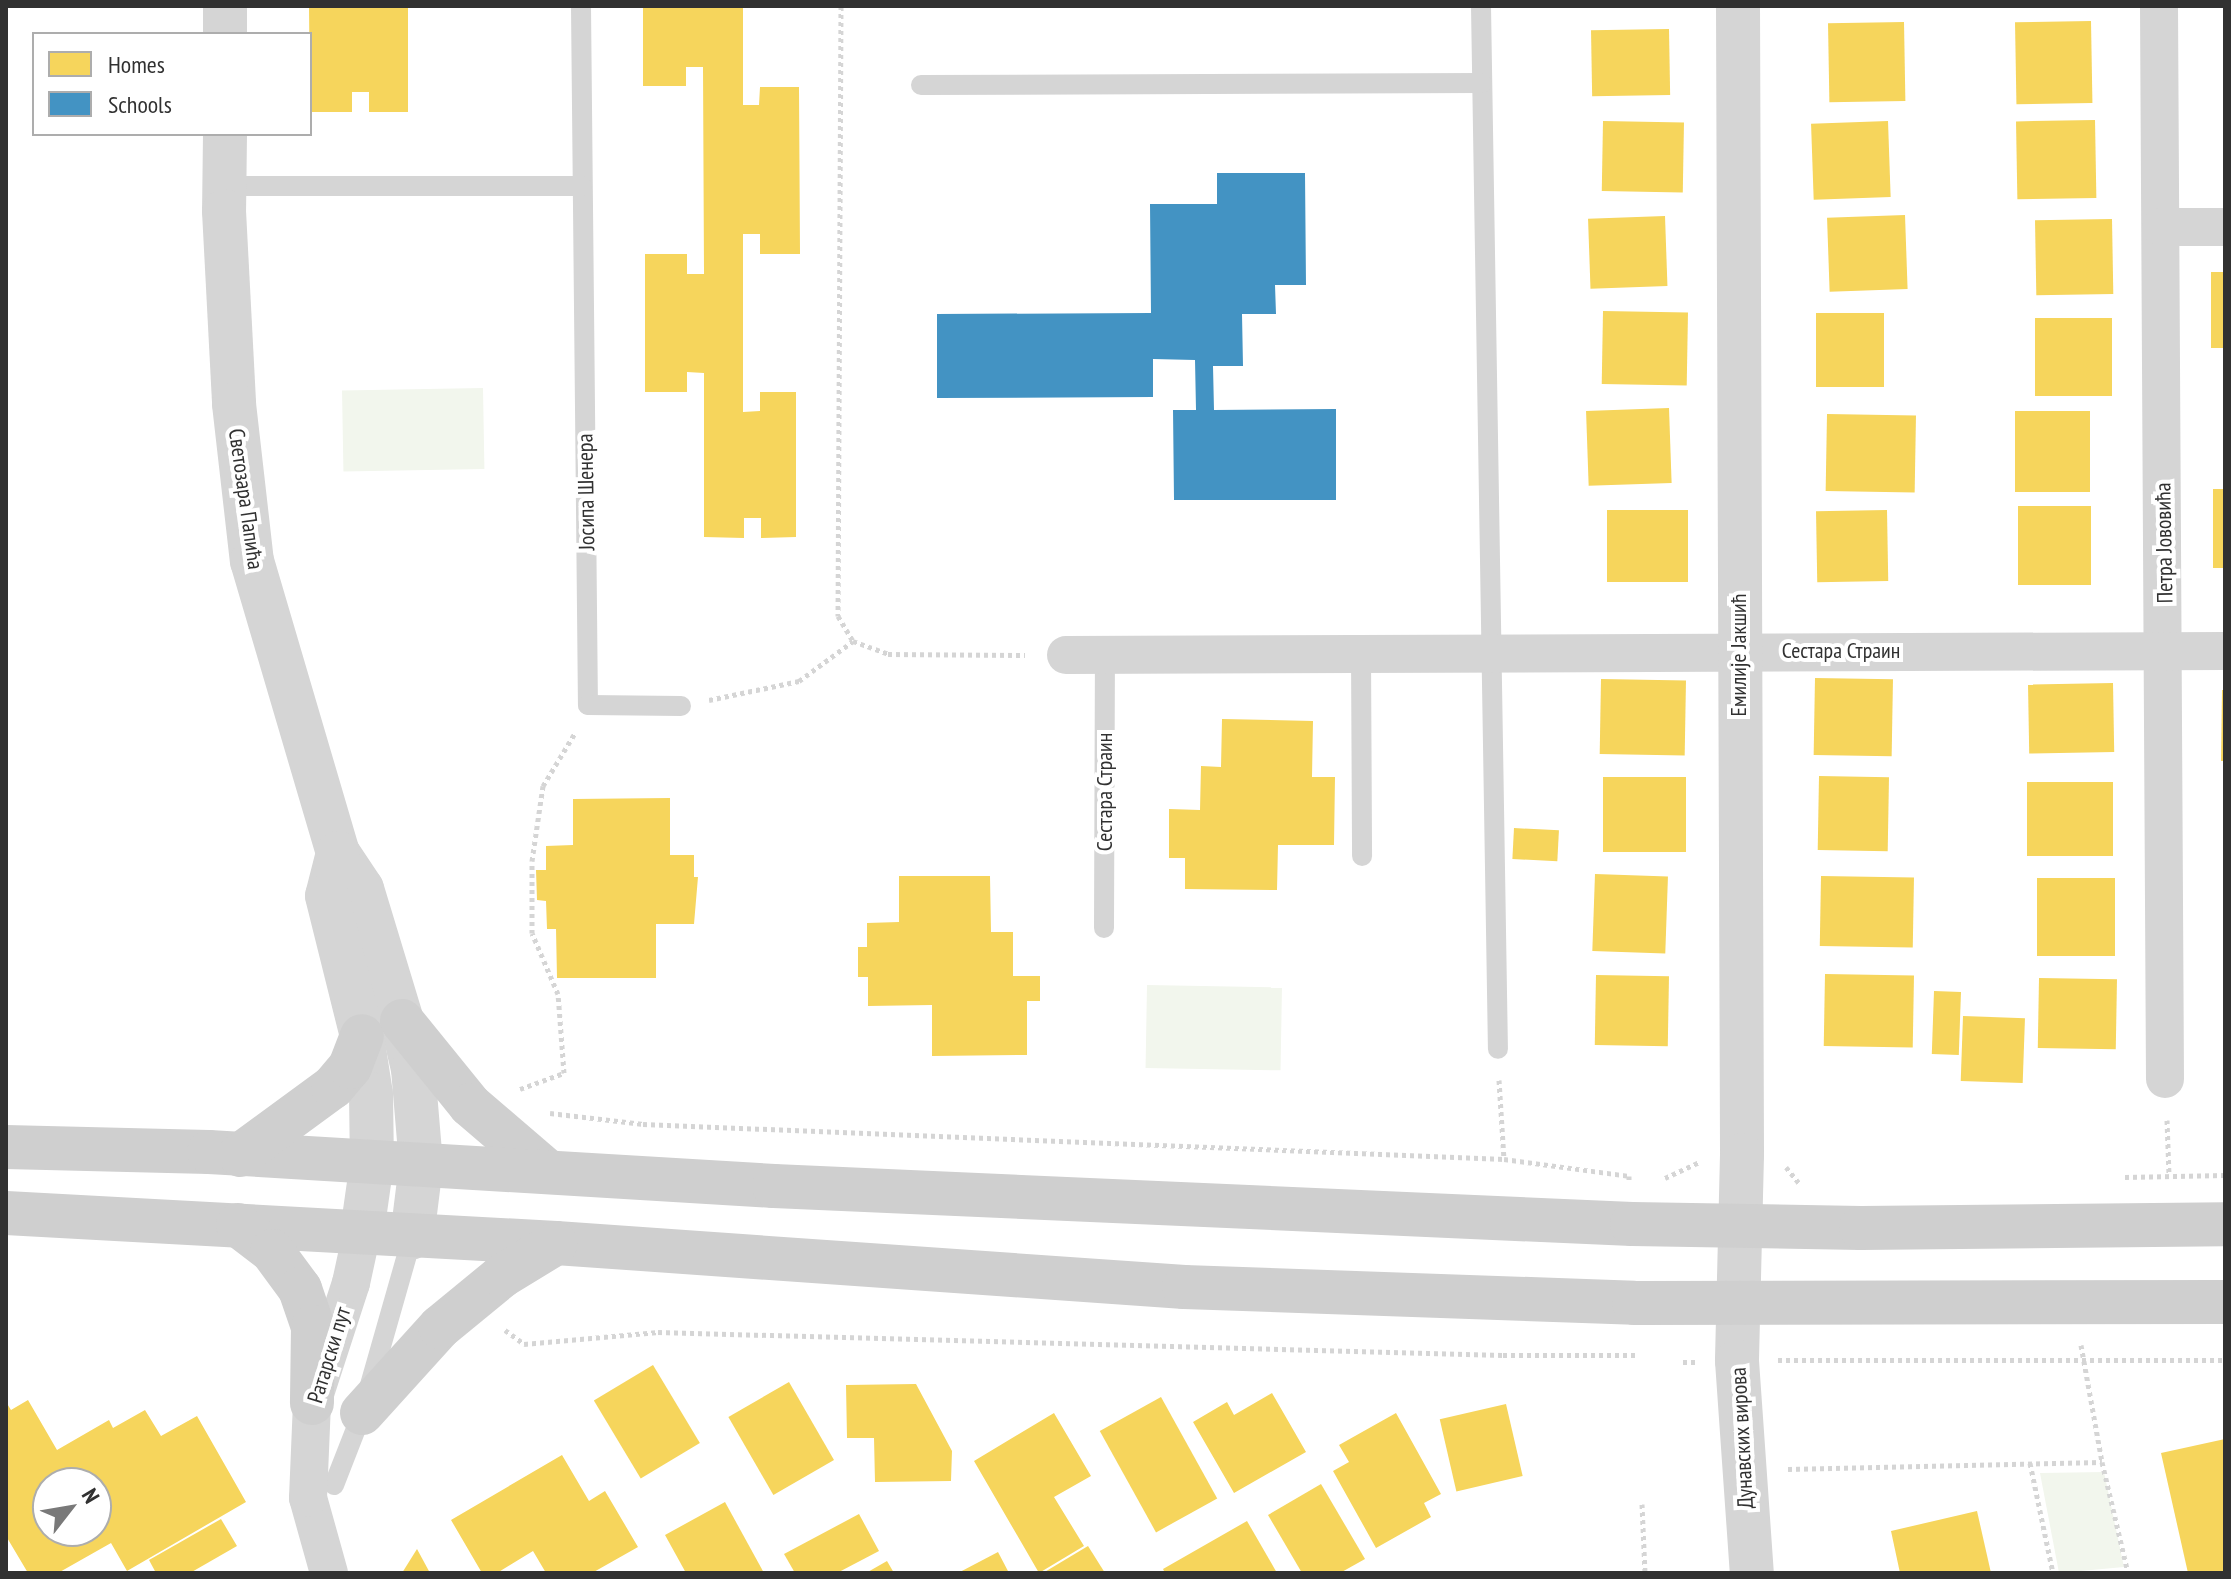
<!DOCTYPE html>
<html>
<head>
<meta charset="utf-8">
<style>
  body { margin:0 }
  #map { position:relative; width:2231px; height:1579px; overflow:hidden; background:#fff; font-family:"PT Sans Narrow",sans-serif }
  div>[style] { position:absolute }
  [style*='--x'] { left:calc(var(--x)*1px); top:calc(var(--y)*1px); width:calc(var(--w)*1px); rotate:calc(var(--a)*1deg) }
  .green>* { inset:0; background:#f2f6ed; transform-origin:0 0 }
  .homes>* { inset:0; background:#f6d55c; transform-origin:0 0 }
  .schools>* { inset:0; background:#4393c3 }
  .path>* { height:5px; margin-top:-2.5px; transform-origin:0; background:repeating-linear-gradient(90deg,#d5d5d5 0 4px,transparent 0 8px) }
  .service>* { height:20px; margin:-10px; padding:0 10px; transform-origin:10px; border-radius:10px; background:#d5d5d5 }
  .minor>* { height:38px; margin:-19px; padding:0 19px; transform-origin:19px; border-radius:19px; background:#d5d5d5 }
  .tertiary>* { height:44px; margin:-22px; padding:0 22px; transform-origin:22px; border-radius:22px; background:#d5d5d5 }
  .secondary>* { height:44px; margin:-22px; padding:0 22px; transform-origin:22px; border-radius:22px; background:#cfcfcf }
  span { translate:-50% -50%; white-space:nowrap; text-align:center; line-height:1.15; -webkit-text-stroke:8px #fff; paint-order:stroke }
  .street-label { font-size:22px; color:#313131 }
  .frame { position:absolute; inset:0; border:8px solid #313131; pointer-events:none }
  .legend { position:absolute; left:32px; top:32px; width:280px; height:104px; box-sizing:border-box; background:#fff; border:2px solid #adadad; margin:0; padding:10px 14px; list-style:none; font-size:24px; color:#313131 }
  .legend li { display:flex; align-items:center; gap:16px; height:40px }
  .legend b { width:40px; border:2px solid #adadad }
  .north { position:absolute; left:32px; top:1467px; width:80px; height:80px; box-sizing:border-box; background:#fff; border:2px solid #adadad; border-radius:50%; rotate:59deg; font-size:22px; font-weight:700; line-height:32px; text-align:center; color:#313131 }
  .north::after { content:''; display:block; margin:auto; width:28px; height:36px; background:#797979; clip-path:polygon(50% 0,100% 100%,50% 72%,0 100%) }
</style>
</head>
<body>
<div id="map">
  <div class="green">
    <i style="left:483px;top:388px;width:81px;height:141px;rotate:89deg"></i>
    <i style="left:1147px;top:985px;width:135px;height:83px;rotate:1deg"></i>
    <i style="clip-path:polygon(2104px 1472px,2124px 1567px,2059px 1573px,2040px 1473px)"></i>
  </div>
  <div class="homes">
    <i style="clip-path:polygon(309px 6px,408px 6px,408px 112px,369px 112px,369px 92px,352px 92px,352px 112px,310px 112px)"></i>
    <i style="clip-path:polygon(643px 6px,743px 6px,743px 105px,759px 105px,760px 87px,799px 87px,800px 254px,760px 254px,760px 234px,743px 234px,743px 412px,760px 411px,760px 392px,796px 392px,796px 537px,761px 538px,761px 518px,744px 518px,744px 538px,704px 537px,704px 373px,687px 372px,687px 392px,645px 392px,645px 254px,687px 254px,687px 274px,704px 274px,703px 67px,686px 67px,686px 86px,643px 86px)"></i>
    <i style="left:2091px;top:21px;width:82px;height:76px;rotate:89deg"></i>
    <i style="left:1904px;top:22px;width:79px;height:76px;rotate:89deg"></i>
    <i style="left:1669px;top:29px;width:66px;height:78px;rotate:89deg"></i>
    <i style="left:2095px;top:120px;width:78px;height:79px;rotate:89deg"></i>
    <i style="left:1603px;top:121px;width:81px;height:70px;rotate:1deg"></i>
    <i style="left:1888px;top:121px;width:76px;height:77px;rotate:88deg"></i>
    <i style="left:1905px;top:215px;width:74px;height:78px;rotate:88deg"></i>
    <i style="left:1665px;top:216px;width:70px;height:77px;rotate:88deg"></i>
    <i style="left:2112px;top:219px;width:75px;height:77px;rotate:89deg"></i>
    <i style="left:2211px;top:272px;width:14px;height:76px"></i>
    <i style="left:1603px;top:311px;width:85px;height:73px;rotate:1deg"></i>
    <i style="left:1816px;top:313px;width:68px;height:74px"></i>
    <i style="left:2035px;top:318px;width:77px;height:78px"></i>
    <i style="left:1669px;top:408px;width:75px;height:83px;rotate:88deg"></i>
    <i style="left:2015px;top:411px;width:75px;height:81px"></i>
    <i style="left:1827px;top:414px;width:89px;height:77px;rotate:1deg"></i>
    <i style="left:2213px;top:489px;width:12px;height:79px"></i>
    <i style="left:2018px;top:506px;width:73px;height:79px"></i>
    <i style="left:1688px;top:510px;width:72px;height:81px;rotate:90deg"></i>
    <i style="left:1887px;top:510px;width:71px;height:71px;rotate:89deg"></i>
    <i style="left:1815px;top:678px;width:78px;height:77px;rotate:1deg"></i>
    <i style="left:1601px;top:679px;width:85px;height:75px;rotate:1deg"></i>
    <i style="left:2113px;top:683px;width:69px;height:85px;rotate:89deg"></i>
    <i style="clip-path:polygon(2222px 690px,2225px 690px,2225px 761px,2221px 761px)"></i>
    <i style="clip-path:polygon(1222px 719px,1313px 721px,1312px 777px,1335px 777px,1334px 845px,1278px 845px,1277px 890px,1185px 889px,1185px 858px,1169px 858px,1169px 809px,1200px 810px,1201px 766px,1221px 767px)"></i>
    <i style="left:1819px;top:776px;width:70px;height:74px;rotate:1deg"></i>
    <i style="left:1603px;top:777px;width:83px;height:75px"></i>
    <i style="left:2027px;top:782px;width:86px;height:74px"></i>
    <i style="clip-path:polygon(670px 798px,670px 855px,694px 855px,694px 877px,698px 877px,694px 924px,656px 924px,656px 978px,557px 978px,556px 929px,547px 929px,546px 901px,537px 900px,536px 870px,546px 870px,546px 846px,573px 845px,573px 799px)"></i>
    <i style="left:1514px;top:828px;width:45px;height:31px;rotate:3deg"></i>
    <i style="left:1595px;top:874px;width:73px;height:77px;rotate:2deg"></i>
    <i style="clip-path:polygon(899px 876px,990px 876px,991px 932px,1013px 932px,1013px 976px,1040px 976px,1040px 1001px,1027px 1001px,1027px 1055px,932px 1056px,932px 1005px,868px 1006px,868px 977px,858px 977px,858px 947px,867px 947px,867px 923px,899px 922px)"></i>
    <i style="left:1821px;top:876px;width:93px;height:70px;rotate:1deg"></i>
    <i style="left:2037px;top:878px;width:78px;height:78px"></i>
    <i style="left:1825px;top:974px;width:89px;height:72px;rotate:1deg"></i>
    <i style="left:1596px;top:975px;width:73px;height:70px;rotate:1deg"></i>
    <i style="left:2039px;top:978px;width:78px;height:70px;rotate:1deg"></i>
    <i style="left:1934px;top:991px;width:27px;height:63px;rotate:2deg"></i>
    <i style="left:1963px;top:1016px;width:62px;height:65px;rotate:2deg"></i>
    <i style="left:653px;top:1365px;width:91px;height:69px;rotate:59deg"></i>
    <i style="left:789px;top:1382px;width:90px;height:70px;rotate:60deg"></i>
    <i style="clip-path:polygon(916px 1384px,952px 1451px,951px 1481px,875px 1482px,874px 1438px,847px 1438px,846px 1385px)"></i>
    <i style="clip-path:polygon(1272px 1393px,1306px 1452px,1234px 1493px,1193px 1422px,1227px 1402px,1234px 1415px)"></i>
    <i style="left:1161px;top:1397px;width:116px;height:70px;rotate:61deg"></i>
    <i style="clip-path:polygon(evenodd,28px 1400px,57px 1450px,109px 1420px,113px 1428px,145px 1410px,161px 1436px,197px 1416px,246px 1502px,127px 1571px,111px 1543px,58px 1573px,28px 1573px,6px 1536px,6px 1402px,11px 1410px,28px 1400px,48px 1483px,96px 1483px,96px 1531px,48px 1531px,48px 1483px)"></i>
    <i style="left:1506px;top:1404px;width:74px;height:68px;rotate:77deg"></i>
    <i style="clip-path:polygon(1054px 1413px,1091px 1476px,1054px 1497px,1084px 1546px,1039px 1573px,974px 1461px)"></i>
    <i style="clip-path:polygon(1396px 1413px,1441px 1494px,1424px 1503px,1431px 1517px,1376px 1548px,1333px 1471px,1349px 1462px,1339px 1445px)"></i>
    <i style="clip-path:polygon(2225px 1439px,2225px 1573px,2188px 1573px,2161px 1453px)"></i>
    <i style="clip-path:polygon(562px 1455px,589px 1501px,605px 1491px,638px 1547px,592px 1573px,546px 1573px,533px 1551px,497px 1573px,482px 1573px,451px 1520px)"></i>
    <i style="clip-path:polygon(1321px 1484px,1365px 1559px,1340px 1573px,1302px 1573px,1268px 1515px)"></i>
    <i style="clip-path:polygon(725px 1502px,764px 1573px,686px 1573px,665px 1535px)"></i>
    <i style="clip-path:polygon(1977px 1511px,1991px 1573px,1900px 1573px,1891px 1531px)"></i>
    <i style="clip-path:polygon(859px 1514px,879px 1551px,837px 1573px,795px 1573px,784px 1554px)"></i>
    <i style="clip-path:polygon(221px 1519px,237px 1546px,190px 1573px,156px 1573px,149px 1560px)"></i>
    <i style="clip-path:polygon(1247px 1521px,1277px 1573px,1165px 1573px,1163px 1569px)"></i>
    <i style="clip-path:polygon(1088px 1546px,1105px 1573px,1043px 1573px)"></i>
    <i style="clip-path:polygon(417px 1549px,430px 1573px,402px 1573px)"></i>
    <i style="clip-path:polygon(998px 1552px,1009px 1573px,958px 1573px)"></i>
    <i style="clip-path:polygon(887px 1561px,894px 1573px,866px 1573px)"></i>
  </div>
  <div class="schools">
    <i style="clip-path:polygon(1217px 173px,1305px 173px,1306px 285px,1275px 285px,1276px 314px,1242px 314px,1243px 366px,1213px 366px,1214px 410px,1336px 409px,1336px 500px,1174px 500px,1173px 410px,1196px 410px,1195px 360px,1153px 359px,1153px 397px,937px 398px,937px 314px,1151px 313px,1150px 204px,1217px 204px)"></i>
  </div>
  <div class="path">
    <i style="--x:841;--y:6;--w:610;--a:90.28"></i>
    <i style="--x:838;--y:616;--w:29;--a:59"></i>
    <i style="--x:853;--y:641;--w:37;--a:20"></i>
    <i style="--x:888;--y:654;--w:137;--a:0.4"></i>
    <i style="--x:709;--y:700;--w:92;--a:-11.9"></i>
    <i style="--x:799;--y:681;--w:67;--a:-36.5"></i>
    <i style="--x:1499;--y:1080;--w:79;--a:86.4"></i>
    <i style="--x:520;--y:1089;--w:47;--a:-20"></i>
    <i style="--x:564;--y:1073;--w:79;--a:-94.3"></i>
    <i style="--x:558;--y:994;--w:66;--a:-113.1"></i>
    <i style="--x:532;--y:933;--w:72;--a:-90"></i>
    <i style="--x:532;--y:861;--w:76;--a:-81.7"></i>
    <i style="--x:543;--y:786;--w:62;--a:-58.9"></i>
    <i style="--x:550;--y:1113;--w:94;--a:6.7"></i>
    <i style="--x:643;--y:1124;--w:862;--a:2.33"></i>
    <i style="--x:1504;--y:1159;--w:126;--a:7.7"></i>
    <i style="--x:1629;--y:1176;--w:5;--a:90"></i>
    <i style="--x:2167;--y:1120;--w:55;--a:87.9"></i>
    <i style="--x:1786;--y:1167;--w:22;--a:51"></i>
    <i style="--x:2125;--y:1177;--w:100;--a:-1.1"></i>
    <i style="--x:1665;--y:1178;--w:38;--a:-25"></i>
    <i style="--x:505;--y:1330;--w:24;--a:36"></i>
    <i style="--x:524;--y:1344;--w:135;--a:-5.1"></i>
    <i style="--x:658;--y:1332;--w:845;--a:1.56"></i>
    <i style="--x:1503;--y:1355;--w:136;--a:0"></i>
    <i style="--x:2081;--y:1345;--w:119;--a:79.8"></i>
    <i style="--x:1778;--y:1360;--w:447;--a:0"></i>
    <i style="--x:1683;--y:1362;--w:13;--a:0"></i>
    <i style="--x:2030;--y:1463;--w:112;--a:78.2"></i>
    <i style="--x:1788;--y:1469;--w:314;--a:-1.3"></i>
    <i style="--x:2102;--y:1462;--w:114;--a:76.8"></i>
    <i style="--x:1642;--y:1504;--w:69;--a:87.5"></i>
  </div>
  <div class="service">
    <i style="--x:581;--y:6;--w:699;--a:89.43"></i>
    <i style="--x:588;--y:705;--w:93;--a:0.6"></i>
    <i style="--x:1481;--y:6;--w:1043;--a:89.07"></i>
    <i style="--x:921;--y:85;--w:561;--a:-0.2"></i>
    <i style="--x:224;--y:186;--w:358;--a:0"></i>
    <i style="--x:1361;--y:653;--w:203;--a:89.7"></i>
    <i style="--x:1104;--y:928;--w:272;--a:-89.8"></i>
    <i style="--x:334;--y:1485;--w:77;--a:-68.7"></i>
    <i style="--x:362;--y:1413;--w:183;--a:-74.1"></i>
  </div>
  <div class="minor">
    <i style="--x:2159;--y:6;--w:1073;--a:89.68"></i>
    <i style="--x:2161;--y:227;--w:64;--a:0"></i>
    <i style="--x:1066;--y:655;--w:1159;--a:-0.2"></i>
    <i style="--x:329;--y:1573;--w:78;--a:-105.6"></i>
    <i style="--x:308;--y:1498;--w:95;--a:-87.6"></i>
    <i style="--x:312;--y:1403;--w:126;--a:-72"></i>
    <i style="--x:351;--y:1283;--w:52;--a:-77.8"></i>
  </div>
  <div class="tertiary">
    <i style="--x:1738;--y:6;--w:1149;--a:89.8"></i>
    <i style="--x:1742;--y:1155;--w:206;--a:91.4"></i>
    <i style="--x:1737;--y:1361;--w:213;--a:86"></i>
    <i style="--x:225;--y:34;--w:28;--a:-90"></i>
    <i style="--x:225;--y:134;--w:77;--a:90.7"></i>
    <i style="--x:224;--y:211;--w:193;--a:87"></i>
    <i style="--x:234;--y:404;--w:158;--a:83.5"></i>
    <i style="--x:252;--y:561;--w:304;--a:73.6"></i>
    <i style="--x:338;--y:853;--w:43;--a:56.3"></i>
    <i style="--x:362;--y:889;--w:138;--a:73.1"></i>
    <i style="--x:402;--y:1021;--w:49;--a:77.1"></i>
    <i style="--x:413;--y:1069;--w:96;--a:85.2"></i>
    <i style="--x:421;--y:1165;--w:73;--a:97.1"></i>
    <i style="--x:338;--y:853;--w:44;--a:104.3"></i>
    <i style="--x:327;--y:896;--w:144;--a:76"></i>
    <i style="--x:362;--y:1036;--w:59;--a:81.2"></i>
    <i style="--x:371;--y:1094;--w:68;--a:89.2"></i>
    <i style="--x:372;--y:1162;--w:71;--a:98.1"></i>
  </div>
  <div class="secondary">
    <i style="--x:402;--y:1021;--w:108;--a:51"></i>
    <i style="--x:470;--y:1105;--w:101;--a:40.6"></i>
    <i style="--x:6;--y:1147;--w:203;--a:1.4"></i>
    <i style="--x:209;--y:1152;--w:566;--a:3.44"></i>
    <i style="--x:774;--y:1186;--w:859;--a:2.54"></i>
    <i style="--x:1632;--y:1224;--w:229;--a:1"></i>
    <i style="--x:1861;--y:1228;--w:364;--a:-0.6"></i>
    <i style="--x:240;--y:1155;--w:115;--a:-36.2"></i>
    <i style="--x:333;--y:1087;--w:26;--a:-50"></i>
    <i style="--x:350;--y:1067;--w:33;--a:-69"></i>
    <i style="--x:6;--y:1213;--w:551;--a:3.12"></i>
    <i style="--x:556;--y:1243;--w:630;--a:4.01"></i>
    <i style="--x:1184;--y:1287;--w:450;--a:2"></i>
    <i style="--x:1634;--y:1303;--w:591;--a:-0.1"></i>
    <i style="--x:238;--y:1225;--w:43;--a:37.4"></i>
    <i style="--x:272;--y:1251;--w:47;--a:53.6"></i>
    <i style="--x:300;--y:1289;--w:40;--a:71.1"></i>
    <i style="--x:313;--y:1327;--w:76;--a:90.8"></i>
    <i style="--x:362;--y:1413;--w:116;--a:-47.8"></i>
    <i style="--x:440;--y:1327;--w:80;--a:-39.4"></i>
    <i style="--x:502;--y:1276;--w:63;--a:-31.4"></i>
  </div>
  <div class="street-label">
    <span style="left:586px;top:492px;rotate:-91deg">Јосипа Шенера</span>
    <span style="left:246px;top:499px;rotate:82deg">Светозара Папића</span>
    <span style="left:2164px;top:543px;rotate:-91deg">Петра Јововића</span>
    <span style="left:1841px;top:651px">Сестара Страин</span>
    <span style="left:1739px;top:655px;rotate:-90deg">Емилије Јакшић</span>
    <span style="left:1105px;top:792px;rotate:-90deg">Сестара Страин</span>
    <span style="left:329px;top:1355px;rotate:-73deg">Ратарски пут</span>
    <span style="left:1742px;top:1438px;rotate:-93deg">Дунавских вирова</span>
  </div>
  <div class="frame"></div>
  <ul class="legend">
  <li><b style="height:22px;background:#f6d55c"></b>Homes</li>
  <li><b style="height:22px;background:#4393c3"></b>Schools</li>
  </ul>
  <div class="north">N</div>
</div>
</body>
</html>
